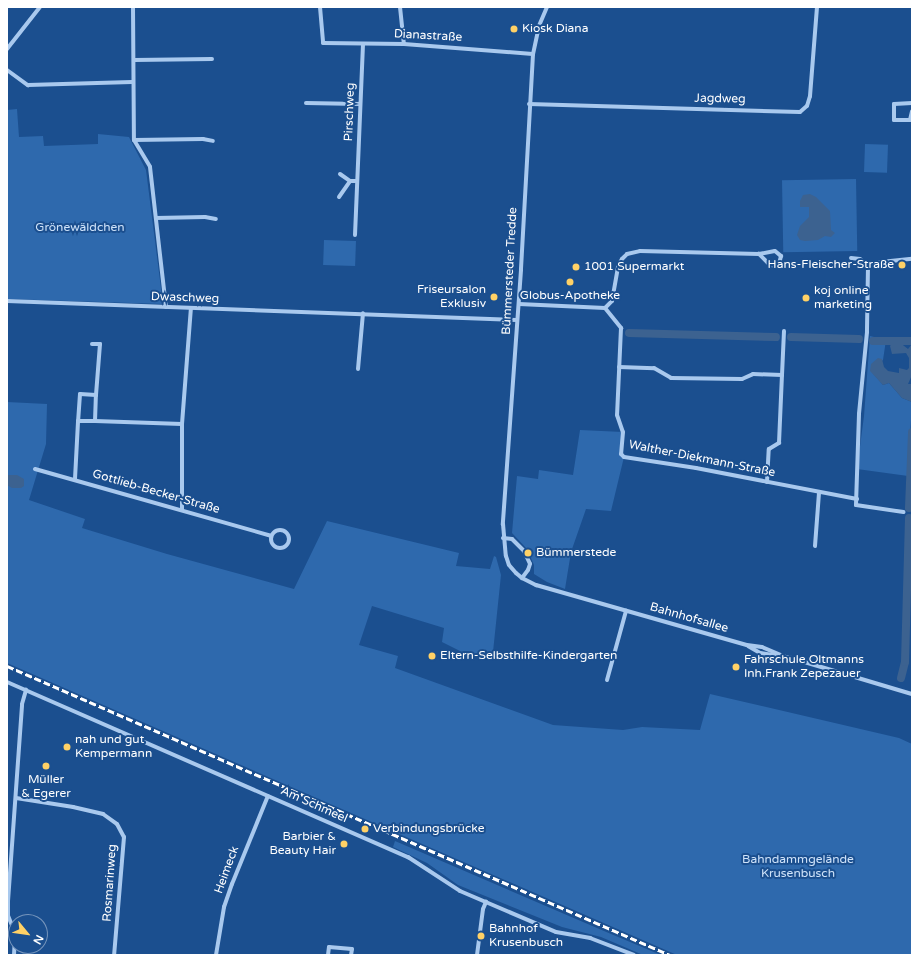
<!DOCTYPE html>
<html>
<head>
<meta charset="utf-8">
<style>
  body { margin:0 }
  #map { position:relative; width:919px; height:962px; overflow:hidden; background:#1b4f8f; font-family:"Varela Round",sans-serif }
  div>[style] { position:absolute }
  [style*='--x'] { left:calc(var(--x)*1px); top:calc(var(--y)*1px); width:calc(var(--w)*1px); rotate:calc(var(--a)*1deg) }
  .green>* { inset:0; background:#2e69ad; transform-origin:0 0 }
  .water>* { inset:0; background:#3c6290 }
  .canal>* { height:8px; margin:-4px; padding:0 4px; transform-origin:4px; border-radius:4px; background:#3c6290 }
  .street>* { height:4px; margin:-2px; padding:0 2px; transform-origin:2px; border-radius:2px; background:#a9c9ee }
  .street>.ring { margin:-2px; padding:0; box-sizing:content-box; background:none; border:4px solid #a9c9ee; border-radius:50% }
  .rail>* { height:2.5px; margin-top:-1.25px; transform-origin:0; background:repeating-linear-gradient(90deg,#fff 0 7px,transparent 0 10px) }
  .dots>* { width:11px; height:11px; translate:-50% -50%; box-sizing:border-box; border:2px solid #1b4f8f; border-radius:50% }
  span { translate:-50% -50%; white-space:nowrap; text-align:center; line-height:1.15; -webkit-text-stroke:4px #1b4f8f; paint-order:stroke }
  .poi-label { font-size:12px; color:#fff }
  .left { translate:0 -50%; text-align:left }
  .right { translate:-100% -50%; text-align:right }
  .street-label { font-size:12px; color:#fff }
  .park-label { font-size:12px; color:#cfe3fa }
  .frame { position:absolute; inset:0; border:8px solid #fff; pointer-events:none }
  .north { position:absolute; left:8px; top:914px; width:40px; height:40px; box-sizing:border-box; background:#1b4f8f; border:1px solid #7695bc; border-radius:50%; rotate:119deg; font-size:11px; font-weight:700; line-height:16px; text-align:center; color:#fff }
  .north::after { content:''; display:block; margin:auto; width:14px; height:18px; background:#ffd166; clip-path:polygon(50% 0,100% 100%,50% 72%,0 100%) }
</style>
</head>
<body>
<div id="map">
  <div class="green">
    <i style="clip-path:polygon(17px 109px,19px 137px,43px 136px,44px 146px,98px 144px,98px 134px,129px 137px,146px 170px,163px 304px,7px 299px,7px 110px)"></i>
    <i style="left:865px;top:144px;width:23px;height:28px;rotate:2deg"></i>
    <i style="left:856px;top:179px;width:72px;height:74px;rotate:89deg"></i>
    <i style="left:324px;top:240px;width:32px;height:25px;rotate:2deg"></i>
    <i style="clip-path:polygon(870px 336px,886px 340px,883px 360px,871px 371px,883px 385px,889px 383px,902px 398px,912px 402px,908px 476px,857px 469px,864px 416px)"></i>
    <i style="clip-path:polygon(7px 402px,47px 404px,46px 444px,29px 500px,85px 519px,82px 528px,167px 554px,294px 589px,327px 521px,459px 553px,456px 566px,490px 569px,494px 556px,496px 557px,501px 575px,493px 652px,468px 655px,442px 642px,444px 628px,372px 606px,359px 645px,398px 656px,395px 668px,553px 725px,623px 730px,642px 727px,700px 730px,710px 694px,899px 738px,912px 744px,912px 955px,677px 955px,7px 663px,7px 485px,19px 488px,20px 478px,7px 475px)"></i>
    <i style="clip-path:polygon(580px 430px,623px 432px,621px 454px,624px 457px,611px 511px,586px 509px,571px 552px,565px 589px,547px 582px,534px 574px,534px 565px,527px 549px,512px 533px,517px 476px,538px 479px,539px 470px,573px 475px)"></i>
    <i style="clip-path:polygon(395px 841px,604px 931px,661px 955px,643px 955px,601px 937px,562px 927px,458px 885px,427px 863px,393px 847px)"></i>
  </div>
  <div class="water">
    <i style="clip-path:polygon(810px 194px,816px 197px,830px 211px,831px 230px,835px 233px,831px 237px,825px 236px,818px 240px,805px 241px,800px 240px,797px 235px,800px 226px,809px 217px,809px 207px,800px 207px,800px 201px,803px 195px)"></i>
    <i style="clip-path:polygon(893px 342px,896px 344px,899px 342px,908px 349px,912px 344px,912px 375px,908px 384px,912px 384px,912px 402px,902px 398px,889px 383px,883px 385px,870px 371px,871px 364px,878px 358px,882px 359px,884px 367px,888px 371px,899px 373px,899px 368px,907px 370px,909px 368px,909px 358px,906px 353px,892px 354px,890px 346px)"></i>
    <i style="clip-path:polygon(7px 475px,17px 475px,24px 479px,24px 486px,21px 488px,12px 488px,7px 485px)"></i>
  </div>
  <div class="canal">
    <i style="--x:629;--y:333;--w:147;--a:1.6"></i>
    <i style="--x:791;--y:337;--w:68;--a:1.7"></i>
    <i style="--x:873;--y:341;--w:39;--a:0"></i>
    <i style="--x:909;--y:508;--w:76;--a:-87.7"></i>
    <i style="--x:901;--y:678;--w:16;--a:-76"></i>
    <i style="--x:905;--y:662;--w:144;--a:-88.4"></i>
  </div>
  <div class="street">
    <i style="--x:133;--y:7;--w:133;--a:89.6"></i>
    <i style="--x:134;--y:140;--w:31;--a:59"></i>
    <i style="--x:150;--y:167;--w:141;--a:83.5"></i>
    <i style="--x:320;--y:7;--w:36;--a:85"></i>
    <i style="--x:323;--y:43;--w:81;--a:0.7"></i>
    <i style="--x:404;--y:44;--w:129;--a:4.4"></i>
    <i style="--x:400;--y:7;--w:37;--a:84"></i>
    <i style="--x:547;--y:7;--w:21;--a:113"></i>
    <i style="--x:539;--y:26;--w:29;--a:102"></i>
    <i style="--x:533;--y:54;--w:216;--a:93.2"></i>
    <i style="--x:521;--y:270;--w:255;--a:94.1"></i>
    <i style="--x:503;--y:524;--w:32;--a:85"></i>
    <i style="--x:506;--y:556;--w:9;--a:72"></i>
    <i style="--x:509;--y:565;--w:11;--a:49"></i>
    <i style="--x:516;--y:573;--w:8;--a:40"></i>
    <i style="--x:522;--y:578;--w:16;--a:27"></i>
    <i style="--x:536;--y:585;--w:219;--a:15.9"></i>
    <i style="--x:747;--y:645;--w:15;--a:8"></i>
    <i style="--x:762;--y:647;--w:25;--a:23"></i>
    <i style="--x:7;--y:49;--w:53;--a:-51.8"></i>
    <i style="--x:134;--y:60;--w:78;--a:-0.7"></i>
    <i style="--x:7;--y:70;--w:26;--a:36"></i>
    <i style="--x:28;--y:85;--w:104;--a:-1.7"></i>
    <i style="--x:306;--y:103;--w:54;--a:1.1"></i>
    <i style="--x:912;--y:103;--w:18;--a:177"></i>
    <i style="--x:894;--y:104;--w:16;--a:90"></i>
    <i style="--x:894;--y:120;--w:16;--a:0"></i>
    <i style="--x:910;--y:120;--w:9;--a:-77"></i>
    <i style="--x:529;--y:104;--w:271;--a:1.7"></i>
    <i style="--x:800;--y:112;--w:9;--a:-41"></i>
    <i style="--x:807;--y:106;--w:10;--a:-73"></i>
    <i style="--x:810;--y:96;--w:89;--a:-85.5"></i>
    <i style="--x:134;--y:140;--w:69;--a:-0.8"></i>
    <i style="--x:203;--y:139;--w:10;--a:11"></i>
    <i style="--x:340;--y:174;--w:12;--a:35"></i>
    <i style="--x:350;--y:181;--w:7;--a:0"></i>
    <i style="--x:339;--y:197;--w:19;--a:-55"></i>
    <i style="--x:156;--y:218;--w:49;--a:-1.2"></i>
    <i style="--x:205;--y:217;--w:11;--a:10"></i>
    <i style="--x:355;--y:235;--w:191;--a:-87.6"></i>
    <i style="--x:851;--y:258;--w:9;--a:6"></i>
    <i style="--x:860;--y:259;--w:11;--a:41"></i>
    <i style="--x:868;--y:266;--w:14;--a:-17"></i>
    <i style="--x:881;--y:262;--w:31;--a:-6"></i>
    <i style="--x:868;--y:266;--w:66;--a:90.9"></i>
    <i style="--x:867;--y:332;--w:82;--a:95.6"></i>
    <i style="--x:859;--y:414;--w:91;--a:91.9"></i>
    <i style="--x:856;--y:505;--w:48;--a:8.5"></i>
    <i style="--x:7;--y:301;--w:510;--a:2.13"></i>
    <i style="--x:519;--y:304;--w:86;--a:2.7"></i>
    <i style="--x:605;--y:308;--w:10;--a:-45"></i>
    <i style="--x:612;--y:301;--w:36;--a:-80"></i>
    <i style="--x:618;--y:266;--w:8;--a:-60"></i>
    <i style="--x:622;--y:259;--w:7;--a:-45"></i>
    <i style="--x:627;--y:254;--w:13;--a:-13"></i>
    <i style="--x:640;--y:251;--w:119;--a:1.4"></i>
    <i style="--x:759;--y:254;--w:16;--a:-11"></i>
    <i style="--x:775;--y:251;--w:8;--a:40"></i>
    <i style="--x:781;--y:256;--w:8;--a:104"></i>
    <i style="--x:779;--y:264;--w:4;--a:153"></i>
    <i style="--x:775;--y:266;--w:5;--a:-169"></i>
    <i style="--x:770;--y:265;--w:16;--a:-135"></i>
    <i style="--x:605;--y:308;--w:26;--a:51"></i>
    <i style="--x:621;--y:328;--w:87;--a:92.6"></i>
    <i style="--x:617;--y:415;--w:18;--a:71"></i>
    <i style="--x:623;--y:432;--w:22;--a:95"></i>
    <i style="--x:621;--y:454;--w:4;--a:45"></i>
    <i style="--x:624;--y:457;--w:73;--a:8.7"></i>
    <i style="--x:696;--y:468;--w:164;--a:10.9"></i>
    <i style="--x:92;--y:344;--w:8;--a:0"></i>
    <i style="--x:100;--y:344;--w:51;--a:94.5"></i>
    <i style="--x:619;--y:367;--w:35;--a:2"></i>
    <i style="--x:654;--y:368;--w:20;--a:30"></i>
    <i style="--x:671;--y:378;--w:71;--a:0.8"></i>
    <i style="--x:742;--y:379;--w:12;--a:-24"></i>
    <i style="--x:753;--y:374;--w:29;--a:2"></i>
    <i style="--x:782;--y:375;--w:44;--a:-87.4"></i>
    <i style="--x:358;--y:369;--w:56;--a:-84.9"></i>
    <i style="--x:95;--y:421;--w:26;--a:-88"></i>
    <i style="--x:96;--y:395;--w:16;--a:-176"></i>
    <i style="--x:80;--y:394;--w:27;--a:94"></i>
    <i style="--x:78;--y:421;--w:17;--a:0"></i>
    <i style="--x:95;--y:421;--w:87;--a:2"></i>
    <i style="--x:35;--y:469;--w:245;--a:15.8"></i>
    <i style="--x:75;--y:479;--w:58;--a:-87"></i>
    <i style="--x:767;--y:482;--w:33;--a:-87"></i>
    <i style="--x:769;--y:449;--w:12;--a:-31"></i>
    <i style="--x:779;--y:443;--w:68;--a:-87.5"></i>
    <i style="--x:182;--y:510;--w:86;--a:-90"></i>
    <i style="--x:182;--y:424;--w:116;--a:-85.6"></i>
    <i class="ring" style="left:271px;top:530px;width:14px;height:14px"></i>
    <i style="--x:503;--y:538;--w:9;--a:6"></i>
    <i style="--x:512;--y:539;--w:17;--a:45"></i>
    <i style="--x:524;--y:551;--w:14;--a:65"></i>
    <i style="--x:530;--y:564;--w:6;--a:108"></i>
    <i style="--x:528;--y:570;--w:10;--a:127"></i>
    <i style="--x:815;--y:546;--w:53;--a:-85.7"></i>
    <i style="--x:748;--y:646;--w:14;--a:30"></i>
    <i style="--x:760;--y:653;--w:31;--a:9"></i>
    <i style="--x:791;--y:658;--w:126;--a:16.6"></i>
    <i style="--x:607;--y:680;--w:72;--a:-74.6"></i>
    <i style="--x:7;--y:682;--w:438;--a:23.6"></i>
    <i style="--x:408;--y:857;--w:62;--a:33.2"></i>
    <i style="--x:460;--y:891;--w:104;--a:23.1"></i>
    <i style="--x:556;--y:932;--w:35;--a:10"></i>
    <i style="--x:590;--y:938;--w:47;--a:21.1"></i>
    <i style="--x:16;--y:798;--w:58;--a:9"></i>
    <i style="--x:73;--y:807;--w:31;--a:13"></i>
    <i style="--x:103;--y:814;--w:17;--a:36"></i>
    <i style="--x:117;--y:824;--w:15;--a:62"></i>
    <i style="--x:124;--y:837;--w:118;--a:94.8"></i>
    <i style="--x:14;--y:955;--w:22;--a:-87"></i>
    <i style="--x:15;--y:933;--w:18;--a:-112"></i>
    <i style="--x:8;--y:916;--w:15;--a:-90"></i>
    <i style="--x:8;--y:901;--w:197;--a:-85.9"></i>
    <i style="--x:22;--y:704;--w:15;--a:-74"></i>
    <i style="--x:216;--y:955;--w:49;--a:-80.5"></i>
    <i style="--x:224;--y:907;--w:24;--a:-71"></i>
    <i style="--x:232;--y:884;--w:95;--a:-67.8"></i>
    <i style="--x:328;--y:955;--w:8;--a:-83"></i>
    <i style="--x:329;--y:947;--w:23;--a:5"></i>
    <i style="--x:352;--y:949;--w:6;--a:99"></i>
    <i style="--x:477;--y:955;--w:46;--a:-82.6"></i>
    <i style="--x:483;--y:909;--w:8;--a:-67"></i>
  </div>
  <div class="rail">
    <i style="--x:7;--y:666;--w:723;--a:23.55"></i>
  </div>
  <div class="dots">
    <i style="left:514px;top:29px;background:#ffd166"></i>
    <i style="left:902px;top:265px;background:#ffd166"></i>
    <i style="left:576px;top:267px;background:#ffd166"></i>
    <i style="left:570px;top:282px;background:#ffd166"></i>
    <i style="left:494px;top:297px;background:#ffd166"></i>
    <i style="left:806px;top:298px;background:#ffd166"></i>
    <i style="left:528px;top:553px;background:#ffd166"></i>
    <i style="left:432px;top:656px;background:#ffd166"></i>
    <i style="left:736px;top:667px;background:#ffd166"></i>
    <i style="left:67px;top:747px;background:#ffd166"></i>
    <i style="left:46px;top:766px;background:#ffd166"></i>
    <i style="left:365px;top:829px;background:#ffd166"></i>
    <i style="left:344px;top:844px;background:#ffd166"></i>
    <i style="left:481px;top:936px;background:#ffd166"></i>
  </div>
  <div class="poi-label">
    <span class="left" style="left:522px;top:29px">Kiosk Diana</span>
    <span class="right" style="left:894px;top:265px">Hans-Fleischer-Straße</span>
    <span class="left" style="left:584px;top:267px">1001 Supermarkt</span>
    <span class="right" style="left:486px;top:297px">Friseursalon<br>Exklusiv</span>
    <span class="left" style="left:814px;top:298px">koj online<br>marketing</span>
    <span style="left:570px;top:296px">Globus-Apotheke</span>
    <span class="left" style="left:536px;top:553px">Bümmerstede</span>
    <span class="left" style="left:440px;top:656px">Eltern-Selbsthilfe-Kindergarten</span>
    <span class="left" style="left:744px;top:667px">Fahrschule Oltmanns<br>Inh.Frank Zepezauer</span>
    <span class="left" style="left:75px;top:747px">nah und gut<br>Kempermann</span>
    <span style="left:46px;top:787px">Müller<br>&amp; Egerer</span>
    <span class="left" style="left:373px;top:829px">Verbindungsbrücke</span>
    <span class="right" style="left:336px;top:844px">Barbier &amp;<br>Beauty Hair</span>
    <span class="left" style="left:489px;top:936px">Bahnhof<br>Krusenbusch</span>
  </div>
  <div class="street-label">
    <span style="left:428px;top:36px;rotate:3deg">Dianastraße</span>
    <span style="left:720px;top:99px;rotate:1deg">Jagdweg</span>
    <span style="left:350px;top:112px;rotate:-88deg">Pirschweg</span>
    <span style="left:510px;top:271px;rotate:-87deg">Bümmersteder Tredde</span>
    <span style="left:185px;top:298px;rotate:2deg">Dwaschweg</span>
    <span style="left:702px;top:459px;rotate:11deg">Walther-Diekmann-Straße</span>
    <span style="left:156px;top:492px;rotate:16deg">Gottlieb-Becker-Straße</span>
    <span style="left:689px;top:618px;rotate:16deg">Bahnhofsallee</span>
    <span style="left:314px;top:805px;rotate:24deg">Am Schmeel</span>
    <span style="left:227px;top:870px;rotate:-70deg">Heimeck</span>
    <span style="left:110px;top:883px;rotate:-86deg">Rosmarinweg</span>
  </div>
  <div class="park-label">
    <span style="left:80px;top:228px">Grönewäldchen</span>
    <span style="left:798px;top:867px">Bahndammgelände<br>Krusenbusch</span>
  </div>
  <div class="frame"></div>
  <div class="north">N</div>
</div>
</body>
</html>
